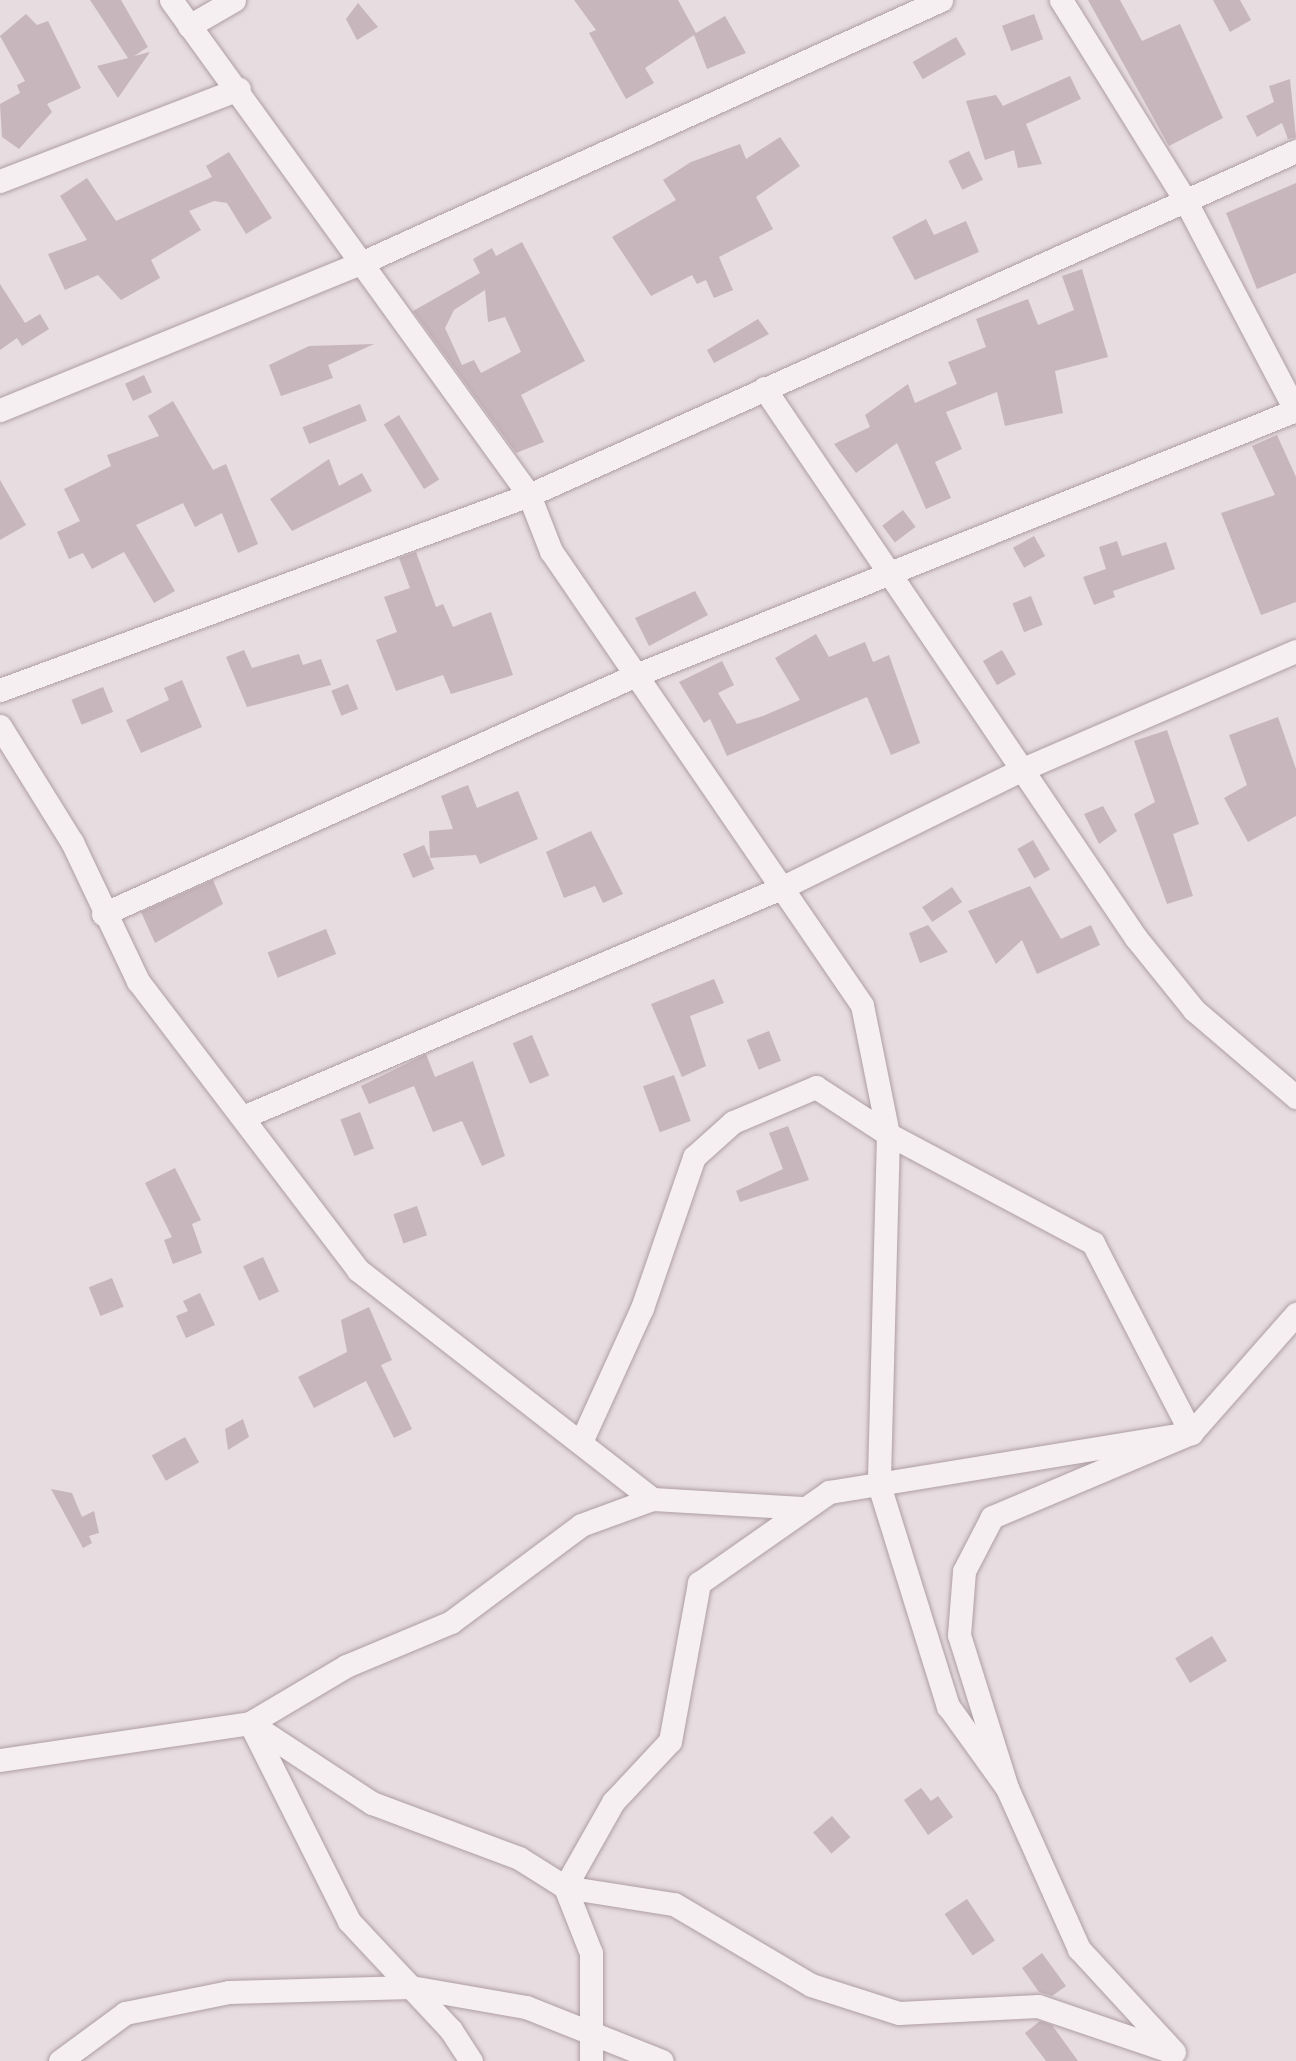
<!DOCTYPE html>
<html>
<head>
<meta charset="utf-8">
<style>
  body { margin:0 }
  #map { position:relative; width:1296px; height:2061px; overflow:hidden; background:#e7dce0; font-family:"Alegreya Sans",sans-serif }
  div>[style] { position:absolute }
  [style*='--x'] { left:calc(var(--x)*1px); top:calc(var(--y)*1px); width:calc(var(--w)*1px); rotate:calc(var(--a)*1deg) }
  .building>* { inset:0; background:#c7b6bc; transform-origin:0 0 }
  .roads { filter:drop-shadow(0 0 2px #ae9ea3) drop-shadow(0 0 2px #ae9ea3) }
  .street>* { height:23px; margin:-11.5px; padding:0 11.5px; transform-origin:11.5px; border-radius:11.5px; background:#f5eff1 }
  span { translate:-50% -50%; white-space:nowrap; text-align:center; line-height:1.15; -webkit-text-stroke:6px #f5ebef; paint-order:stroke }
</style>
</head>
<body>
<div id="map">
  <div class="building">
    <i style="clip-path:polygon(90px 0,121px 0,148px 47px,134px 56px,150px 52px,118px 98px,97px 66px,128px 58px)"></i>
    <i style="clip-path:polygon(574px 0,678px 0,696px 33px,725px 16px,746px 53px,707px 69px,694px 35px,645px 68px,654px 83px,626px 99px,589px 33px,596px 30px)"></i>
    <i style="clip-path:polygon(1088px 0,1120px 0,1142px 41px,1180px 24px,1223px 118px,1169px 146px)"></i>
    <i style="clip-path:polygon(1213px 0,1240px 0,1251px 20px,1230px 32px)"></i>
    <i style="clip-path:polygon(358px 3px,378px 27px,357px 40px,346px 19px)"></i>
    <i style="clip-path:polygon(26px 14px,37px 25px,48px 21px,81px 88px,47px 104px,52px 112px,19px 149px,2px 137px,0 104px,20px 93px,17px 85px,25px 81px,0 36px)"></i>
    <i style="left:1034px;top:14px;width:27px;height:34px;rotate:70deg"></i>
    <i style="left:956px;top:37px;width:20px;height:50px;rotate:60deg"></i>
    <i style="clip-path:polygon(1070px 76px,1081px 99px,1026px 124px,1042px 164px,1018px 168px,1014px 150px,985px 160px,966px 101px,996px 95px,1003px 106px)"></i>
    <i style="clip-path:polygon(1290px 79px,1296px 137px,1288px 139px,1282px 123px,1257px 137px,1246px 116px,1274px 102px,1269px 86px)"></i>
    <i style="clip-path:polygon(780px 137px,800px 166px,756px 197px,773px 229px,719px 257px,733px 290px,714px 298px,706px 280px,697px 284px,692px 275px,651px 296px,612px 237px,676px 200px,663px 180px,691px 162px,740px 144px,746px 159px)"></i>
    <i style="left:969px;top:151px;width:32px;height:23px;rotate:64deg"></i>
    <i style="clip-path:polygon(229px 152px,272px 218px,246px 234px,227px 203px,214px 201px,189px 211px,201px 230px,151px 260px,160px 278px,121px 300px,98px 275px,65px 290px,48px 254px,87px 240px,60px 196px,87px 178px,116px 221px,212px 177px,206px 166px)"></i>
    <i style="clip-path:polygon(1296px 183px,1296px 273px,1257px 289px,1226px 213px)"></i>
    <i style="clip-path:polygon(926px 219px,934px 235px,966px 221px,979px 252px,915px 280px,892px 237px)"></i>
    <i style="clip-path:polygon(evenodd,522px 242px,585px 361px,521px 395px,544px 442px,516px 453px,413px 311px,480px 273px,473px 259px,492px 248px,496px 256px,522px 242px,485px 290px,488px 322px,505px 317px,521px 352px,481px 373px,474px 360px,462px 365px,445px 328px,454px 310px,485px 290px)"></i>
    <i style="clip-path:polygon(1082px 269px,1108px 357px,1055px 371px,1063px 413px,1005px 426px,997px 392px,946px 412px,962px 449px,935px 462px,951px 498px,926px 509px,897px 443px,856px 473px,834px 444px,870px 427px,865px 415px,908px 384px,915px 403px,957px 384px,948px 362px,986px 347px,976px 319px,1028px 299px,1038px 325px,1074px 310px,1062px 276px)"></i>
    <i style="clip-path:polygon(0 284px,25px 323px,40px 314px,49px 329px,22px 346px,17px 338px,0 350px)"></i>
    <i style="clip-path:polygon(758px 319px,769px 334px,714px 363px,707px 350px)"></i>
    <i style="clip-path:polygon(374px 344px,328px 365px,333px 378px,281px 396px,269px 365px,309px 346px)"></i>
    <i style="left:144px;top:375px;width:19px;height:21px;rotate:65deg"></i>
    <i style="clip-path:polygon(173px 401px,213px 470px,226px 464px,258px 544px,238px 553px,222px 513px,195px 527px,183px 503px,136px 525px,175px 591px,154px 603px,124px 552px,92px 569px,83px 553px,69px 559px,57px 532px,80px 521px,64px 489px,111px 466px,107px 455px,159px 436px,148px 416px)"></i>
    <i style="left:360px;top:404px;width:18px;height:62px;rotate:68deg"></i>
    <i style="left:399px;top:415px;width:76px;height:18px;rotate:58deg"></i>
    <i style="clip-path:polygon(1277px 435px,1296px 477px,1296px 602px,1261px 615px,1221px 513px,1275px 495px,1252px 446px)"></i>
    <i style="clip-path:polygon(329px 459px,339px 486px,362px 473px,372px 491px,292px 531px,270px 499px)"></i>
    <i style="clip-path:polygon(0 480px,26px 525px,0 540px)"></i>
    <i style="left:903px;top:510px;width:21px;height:26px;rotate:53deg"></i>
    <i style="left:1034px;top:536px;width:23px;height:24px;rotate:61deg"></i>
    <i style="clip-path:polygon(1117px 541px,1122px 556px,1166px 542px,1175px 569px,1113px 591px,1115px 597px,1094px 605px,1083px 577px,1106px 569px,1099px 547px)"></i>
    <i style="clip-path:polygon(416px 552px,436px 607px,443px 604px,453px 627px,491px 612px,513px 675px,451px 694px,443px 675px,396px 691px,376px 640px,397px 632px,384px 597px,410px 588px,399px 558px)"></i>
    <i style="clip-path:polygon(695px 591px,708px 615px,649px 646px,635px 618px)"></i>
    <i style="left:1031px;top:596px;width:31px;height:20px;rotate:68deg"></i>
    <i style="clip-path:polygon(816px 634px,829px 657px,865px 642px,873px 662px,889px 655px,920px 743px,891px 755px,867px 697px,727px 756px,710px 719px,704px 723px,679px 682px,722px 661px,734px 685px,718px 693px,737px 724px,763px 716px,800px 700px,775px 658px)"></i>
    <i style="clip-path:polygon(244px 650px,252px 668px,299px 654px,303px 665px,321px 659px,331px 685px,247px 707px,226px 657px)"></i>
    <i style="left:1002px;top:650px;width:28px;height:22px;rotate:60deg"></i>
    <i style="clip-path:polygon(182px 680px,202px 727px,141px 753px,126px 720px,169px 700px,164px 688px)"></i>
    <i style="left:348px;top:684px;width:27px;height:18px;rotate:68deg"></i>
    <i style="left:103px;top:687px;width:27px;height:34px;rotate:68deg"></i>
    <i style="clip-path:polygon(1278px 717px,1296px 769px,1296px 816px,1248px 842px,1224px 798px,1247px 785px,1229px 735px)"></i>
    <i style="clip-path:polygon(1167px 730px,1199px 824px,1173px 834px,1193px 896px,1167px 904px,1134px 814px,1155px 802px,1134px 741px)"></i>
    <i style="clip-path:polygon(468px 785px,477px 808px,518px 791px,538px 839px,480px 864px,476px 855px,430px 858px,429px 831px,453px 829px,441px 796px)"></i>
    <i style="clip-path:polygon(1103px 806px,1117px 831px,1099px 844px,1084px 814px)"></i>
    <i style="clip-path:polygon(591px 831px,623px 894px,603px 903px,595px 886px,564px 898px,546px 852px)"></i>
    <i style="left:1033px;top:840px;width:34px;height:18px;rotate:60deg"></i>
    <i style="left:424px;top:845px;width:26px;height:23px;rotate:67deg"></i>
    <i style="clip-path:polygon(213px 880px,223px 904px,155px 943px,141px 912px)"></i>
    <i style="clip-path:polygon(1030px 886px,1061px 939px,1091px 925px,1100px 945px,1037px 974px,1022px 940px,996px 964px,968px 911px)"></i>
    <i style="left:952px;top:887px;width:18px;height:36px;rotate:56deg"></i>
    <i style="clip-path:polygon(928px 925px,948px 952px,920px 963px,909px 933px)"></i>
    <i style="left:326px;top:929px;width:27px;height:63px;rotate:68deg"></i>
    <i style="clip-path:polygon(714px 979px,724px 1003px,690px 1016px,706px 1066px,682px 1077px,651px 1004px)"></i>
    <i style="left:769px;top:1031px;width:32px;height:24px;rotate:68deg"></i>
    <i style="left:532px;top:1035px;width:44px;height:21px;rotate:67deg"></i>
    <i style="clip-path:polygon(426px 1054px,435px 1077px,473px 1061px,505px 1156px,482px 1166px,462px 1121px,433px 1132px,414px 1086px,369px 1104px,361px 1086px)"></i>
    <i style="left:674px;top:1075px;width:49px;height:33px;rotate:70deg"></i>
    <i style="left:360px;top:1112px;width:39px;height:21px;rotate:69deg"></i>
    <i style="clip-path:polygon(788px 1126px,809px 1180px,740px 1202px,736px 1191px,783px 1169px,769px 1133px)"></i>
    <i style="clip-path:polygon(175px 1168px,201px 1220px,192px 1224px,202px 1253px,173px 1264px,164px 1240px,172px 1237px,145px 1183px)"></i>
    <i style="left:417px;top:1206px;width:31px;height:25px;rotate:71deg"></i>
    <i style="left:263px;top:1257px;width:38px;height:22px;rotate:65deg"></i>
    <i style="left:112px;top:1278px;width:31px;height:25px;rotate:68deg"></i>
    <i style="clip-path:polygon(200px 1293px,215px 1325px,186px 1338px,176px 1316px,188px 1311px,183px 1301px)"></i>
    <i style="clip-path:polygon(369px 1307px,392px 1360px,381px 1365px,412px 1429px,394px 1438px,366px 1381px,314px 1408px,298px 1377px,347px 1352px,341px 1320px)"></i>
    <i style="clip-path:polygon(243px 1419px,249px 1437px,228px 1450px,225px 1429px)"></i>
    <i style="left:185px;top:1437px;width:29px;height:38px;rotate:61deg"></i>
    <i style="clip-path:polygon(51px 1489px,72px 1493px,82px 1517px,94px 1511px,99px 1533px,89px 1536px,92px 1543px,83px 1548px)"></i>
    <i style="left:1212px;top:1636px;width:29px;height:43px;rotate:59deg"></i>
    <i style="clip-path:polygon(921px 1788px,931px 1801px,938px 1796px,953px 1817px,928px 1835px,904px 1800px)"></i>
    <i style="left:832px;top:1816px;width:28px;height:25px;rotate:49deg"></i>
    <i style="left:967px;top:1899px;width:50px;height:27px;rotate:56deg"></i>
    <i style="clip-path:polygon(1042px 1953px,1066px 1986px,1052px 1996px,1039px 1992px,1022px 1968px)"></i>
    <i style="clip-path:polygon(1040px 2021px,1052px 2025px,1078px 2061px,1046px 2061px,1025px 2033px)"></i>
  </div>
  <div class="roads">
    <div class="street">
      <i style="--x:171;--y:0;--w:611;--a:54.12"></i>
      <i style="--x:529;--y:495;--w:60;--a:68.6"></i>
      <i style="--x:551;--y:551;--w:550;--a:55.59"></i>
      <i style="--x:862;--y:1005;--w:132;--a:78.6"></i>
      <i style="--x:888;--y:1134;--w:86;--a:-146.9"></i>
      <i style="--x:816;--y:1087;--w:90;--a:157.1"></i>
      <i style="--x:733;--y:1122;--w:52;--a:138.1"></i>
      <i style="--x:694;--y:1157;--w:160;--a:109"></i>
      <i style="--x:642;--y:1308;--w:147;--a:114.5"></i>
      <i style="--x:1061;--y:0;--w:233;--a:58.2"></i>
      <i style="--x:1184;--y:198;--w:241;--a:62.3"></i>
      <i style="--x:189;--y:26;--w:52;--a:-30"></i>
      <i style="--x:0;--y:181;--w:256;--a:-21.1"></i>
      <i style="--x:764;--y:388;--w:664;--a:55.93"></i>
      <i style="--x:1136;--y:938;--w:92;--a:51.1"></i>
      <i style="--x:1194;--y:1010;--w:134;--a:40.5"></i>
      <i style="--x:0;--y:410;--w:390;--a:-22.2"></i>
      <i style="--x:361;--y:263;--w:637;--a:-24.39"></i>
      <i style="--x:0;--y:690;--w:564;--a:-20.23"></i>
      <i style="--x:529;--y:495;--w:841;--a:-24.16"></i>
      <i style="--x:0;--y:726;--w:137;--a:58.2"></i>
      <i style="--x:72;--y:842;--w:154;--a:64.6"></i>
      <i style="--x:138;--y:981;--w:363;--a:52.7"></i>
      <i style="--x:358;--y:1270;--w:373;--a:37.9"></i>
      <i style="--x:103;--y:914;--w:584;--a:-24.15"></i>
      <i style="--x:636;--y:675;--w:711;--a:-21.88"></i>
      <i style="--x:243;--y:1117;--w:585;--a:-23.06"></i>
      <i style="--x:781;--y:888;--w:270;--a:-26.2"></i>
      <i style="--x:1023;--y:769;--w:297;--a:-23.4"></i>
      <i style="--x:0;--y:1760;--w:253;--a:-8.4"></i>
      <i style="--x:250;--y:1723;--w:112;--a:-30.7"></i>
      <i style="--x:346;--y:1666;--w:114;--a:-22.7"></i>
      <i style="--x:451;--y:1622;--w:162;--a:-36.7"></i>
      <i style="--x:581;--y:1525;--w:76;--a:-20.1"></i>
      <i style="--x:652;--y:1499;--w:151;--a:3.4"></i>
      <i style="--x:1007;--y:1788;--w:160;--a:-107.4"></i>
      <i style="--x:959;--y:1635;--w:64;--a:-85.5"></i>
      <i style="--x:964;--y:1571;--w:61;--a:-62.6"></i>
      <i style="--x:992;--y:1517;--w:216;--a:-22.9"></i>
      <i style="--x:1191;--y:1433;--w:214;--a:-117.3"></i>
      <i style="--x:1093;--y:1243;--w:232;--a:-152"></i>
      <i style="--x:888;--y:1134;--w:351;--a:91.5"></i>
      <i style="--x:879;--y:1485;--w:232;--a:72.7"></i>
      <i style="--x:948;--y:1706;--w:101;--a:54.3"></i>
      <i style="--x:1007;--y:1788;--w:176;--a:65.9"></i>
      <i style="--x:1079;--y:1949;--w:140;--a:47.3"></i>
      <i style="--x:60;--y:2061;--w:81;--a:-36.4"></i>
      <i style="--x:125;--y:2013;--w:106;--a:-11.4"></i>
      <i style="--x:229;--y:1992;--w:182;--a:-1.6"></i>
      <i style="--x:411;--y:1987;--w:117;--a:9.9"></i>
      <i style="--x:526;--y:2007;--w:146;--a:21.7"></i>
      <i style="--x:471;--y:2061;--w:38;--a:-123"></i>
      <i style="--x:450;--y:2029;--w:148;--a:-133.1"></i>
      <i style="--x:349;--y:1921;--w:221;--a:-116.6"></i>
      <i style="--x:250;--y:1723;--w:146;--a:33.3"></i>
      <i style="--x:372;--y:1803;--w:157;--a:20.5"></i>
      <i style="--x:519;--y:1858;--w:54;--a:32.2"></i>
      <i style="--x:565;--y:1887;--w:110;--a:8.9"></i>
      <i style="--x:674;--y:1904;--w:159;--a:30.6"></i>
      <i style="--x:811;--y:1985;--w:92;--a:17.7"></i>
      <i style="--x:899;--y:2013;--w:139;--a:-2.9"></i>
      <i style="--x:1038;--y:2006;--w:139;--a:18.8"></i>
      <i style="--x:591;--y:2061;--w:108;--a:-90"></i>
      <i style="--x:591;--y:1953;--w:71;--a:-111.5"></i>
      <i style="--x:565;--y:1887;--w:98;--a:-60.5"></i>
      <i style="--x:613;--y:1802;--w:83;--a:-46.9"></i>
      <i style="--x:670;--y:1741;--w:161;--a:-79.6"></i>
      <i style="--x:699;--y:1583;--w:159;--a:-35"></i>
      <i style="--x:829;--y:1492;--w:367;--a:-9.3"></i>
      <i style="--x:1191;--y:1433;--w:159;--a:-48.6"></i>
    </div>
  </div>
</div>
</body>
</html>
